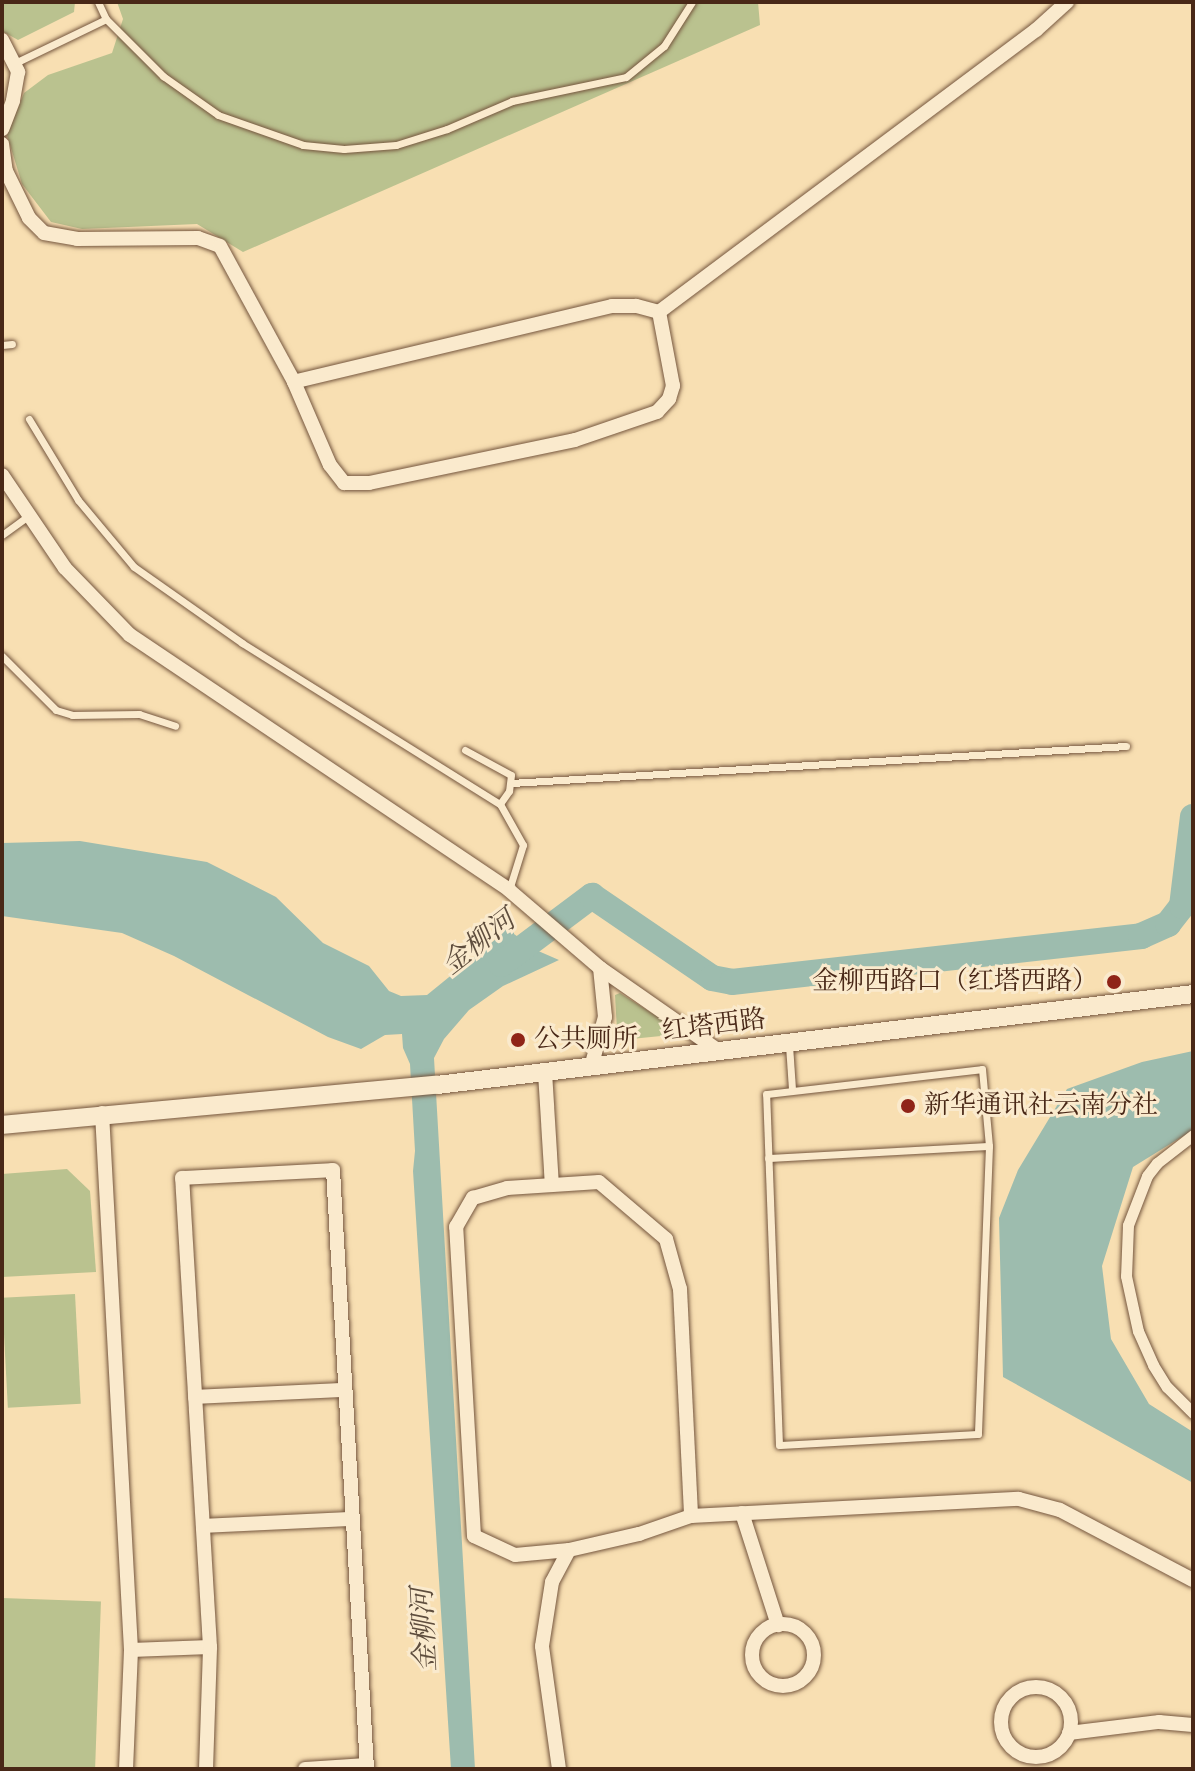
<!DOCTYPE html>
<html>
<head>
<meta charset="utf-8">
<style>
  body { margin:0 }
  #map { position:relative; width:1195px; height:1771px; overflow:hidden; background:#f8dfb2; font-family:"Libre Bodoni","Noto Serif SC",serif }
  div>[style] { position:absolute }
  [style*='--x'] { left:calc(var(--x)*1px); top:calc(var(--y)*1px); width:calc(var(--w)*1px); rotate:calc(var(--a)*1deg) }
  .green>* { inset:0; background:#bac28f; transform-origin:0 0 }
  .water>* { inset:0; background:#9dbcae }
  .river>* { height:26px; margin:-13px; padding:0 13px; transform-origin:13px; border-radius:13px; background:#9dbcae }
  .roads { filter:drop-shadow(0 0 2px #75563e) drop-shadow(0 0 2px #75563e) }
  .service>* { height:7px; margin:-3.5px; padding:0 3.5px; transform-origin:3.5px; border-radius:3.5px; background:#faeacd }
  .pedestrian>* { height:11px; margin:-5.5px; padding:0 5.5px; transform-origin:5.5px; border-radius:5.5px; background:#faeacd }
  .minor>* { height:14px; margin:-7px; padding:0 7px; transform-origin:7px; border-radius:7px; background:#faeacd }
  .minor>.ring { margin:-7px; padding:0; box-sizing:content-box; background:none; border:14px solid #faeacd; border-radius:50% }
  .tertiary>* { height:18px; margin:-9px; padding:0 9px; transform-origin:9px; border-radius:9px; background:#faeacd }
  .dots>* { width:22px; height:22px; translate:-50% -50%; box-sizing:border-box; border:4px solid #faeacd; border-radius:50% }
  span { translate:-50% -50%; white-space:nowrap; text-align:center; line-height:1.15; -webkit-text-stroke:6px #faeacd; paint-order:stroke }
  .poi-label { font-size:26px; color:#492817 }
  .right { translate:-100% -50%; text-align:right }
  .left { translate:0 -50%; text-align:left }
  .street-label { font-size:26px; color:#492817 }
  .water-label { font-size:28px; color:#5e4d3d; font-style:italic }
  .frame { position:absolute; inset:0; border:4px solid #492817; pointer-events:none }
</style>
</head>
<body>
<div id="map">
  <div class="green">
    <i style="clip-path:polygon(2px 2px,75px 2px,74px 12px,18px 40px,2px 31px)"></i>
    <i style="clip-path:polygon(117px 2px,758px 2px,760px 25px,243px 252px,197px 224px,82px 229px,51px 222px,22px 184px,7px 135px,24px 93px,48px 75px,112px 53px,123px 19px)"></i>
    <i style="clip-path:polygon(620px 993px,672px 1026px,671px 1035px,631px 1039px,617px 1030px,615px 995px)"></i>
    <i style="clip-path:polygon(67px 1169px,90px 1191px,96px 1272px,2px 1277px,2px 1174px)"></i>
    <i style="left:75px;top:1294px;width:110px;height:73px;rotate:87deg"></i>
    <i style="left:2px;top:1598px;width:99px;height:171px;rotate:2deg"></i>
  </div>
  <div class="water">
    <i style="clip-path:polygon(80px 841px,207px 862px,276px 897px,323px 943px,369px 966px,389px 991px,401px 996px,427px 995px,502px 934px,508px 921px,514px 924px,514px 934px,536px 950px,559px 960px,503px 986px,469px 1010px,444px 1039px,434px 1058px,475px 1769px,451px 1769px,413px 1171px,415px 1151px,410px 1064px,403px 1048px,402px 1034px,385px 1035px,361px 1049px,328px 1037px,174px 956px,122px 933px,2px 916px,2px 843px)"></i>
    <i style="clip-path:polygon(1193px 1051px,1193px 1130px,1133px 1167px,1102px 1266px,1111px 1339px,1149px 1404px,1193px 1432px,1193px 1483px,1003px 1377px,999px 1218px,1018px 1170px,1067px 1089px,1142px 1062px)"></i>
  </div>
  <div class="river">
    <i style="--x:501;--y:964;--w:114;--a:-36.8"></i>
    <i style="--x:592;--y:896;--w:145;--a:34.3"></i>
    <i style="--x:712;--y:978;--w:20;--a:11"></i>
    <i style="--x:732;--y:982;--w:412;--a:-6.4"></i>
    <i style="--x:1141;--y:936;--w:30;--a:-24"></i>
    <i style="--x:1168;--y:924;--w:23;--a:-52"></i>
    <i style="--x:1182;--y:906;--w:90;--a:-83"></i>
  </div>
  <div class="roads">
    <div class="service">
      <i style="--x:98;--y:2;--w:19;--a:65"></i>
      <i style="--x:106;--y:19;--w:81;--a:45"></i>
      <i style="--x:163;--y:76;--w:67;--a:35.3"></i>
      <i style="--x:218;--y:115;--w:90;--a:19.4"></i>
      <i style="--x:303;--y:145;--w:41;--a:5.6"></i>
      <i style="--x:344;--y:149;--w:52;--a:-4.4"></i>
      <i style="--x:396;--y:145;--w:53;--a:-17.4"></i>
      <i style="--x:447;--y:129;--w:71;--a:-23.3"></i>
      <i style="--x:512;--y:101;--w:116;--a:-11.9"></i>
      <i style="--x:626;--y:77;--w:49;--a:-39.2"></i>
      <i style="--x:664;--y:46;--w:52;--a:-57.5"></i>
      <i style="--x:15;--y:63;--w:101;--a:-25.8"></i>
      <i style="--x:2;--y:345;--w:10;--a:-6"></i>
      <i style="--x:29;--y:419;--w:95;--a:58.8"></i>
      <i style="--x:78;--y:500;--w:87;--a:50.1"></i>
      <i style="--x:134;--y:567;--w:132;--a:35.1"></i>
      <i style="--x:242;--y:643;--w:304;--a:32"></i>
      <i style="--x:500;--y:804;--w:47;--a:60.7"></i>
      <i style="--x:523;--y:845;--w:47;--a:107.3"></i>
      <i style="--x:2;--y:535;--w:32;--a:-36"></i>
      <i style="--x:2;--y:656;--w:76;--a:45"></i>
      <i style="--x:56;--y:710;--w:17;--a:17"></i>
      <i style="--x:72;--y:715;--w:67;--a:-0.9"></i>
      <i style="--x:139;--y:714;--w:38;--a:18"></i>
      <i style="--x:465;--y:750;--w:52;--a:28.5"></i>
      <i style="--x:511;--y:775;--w:16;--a:97"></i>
      <i style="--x:509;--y:791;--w:16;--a:125"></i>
      <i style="--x:511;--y:783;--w:616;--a:-3.44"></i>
      <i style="--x:789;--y:1045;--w:44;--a:86.1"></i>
      <i style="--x:982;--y:1069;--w:77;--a:84.8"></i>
      <i style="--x:989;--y:1146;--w:288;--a:92.2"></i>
      <i style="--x:978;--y:1434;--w:199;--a:176.8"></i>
      <i style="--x:779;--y:1445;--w:351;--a:-92.1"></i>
      <i style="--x:766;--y:1094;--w:217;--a:-6.6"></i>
      <i style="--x:768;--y:1158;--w:221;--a:-3.1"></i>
    </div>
    <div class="pedestrian">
      <i style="--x:1193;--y:1135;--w:46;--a:142.1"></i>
      <i style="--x:1157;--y:1163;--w:16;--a:128"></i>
      <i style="--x:1147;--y:1176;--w:53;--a:111.2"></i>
      <i style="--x:1128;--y:1225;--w:51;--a:92.2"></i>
      <i style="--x:1126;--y:1276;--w:56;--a:77.7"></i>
      <i style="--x:1138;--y:1331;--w:37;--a:66"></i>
      <i style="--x:1153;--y:1365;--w:26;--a:58"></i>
      <i style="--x:1167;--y:1387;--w:37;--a:45"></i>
    </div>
    <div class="minor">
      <i style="--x:2;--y:40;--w:36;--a:63"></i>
      <i style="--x:18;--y:72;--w:29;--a:100"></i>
      <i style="--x:13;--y:101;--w:30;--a:111"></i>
      <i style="--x:2;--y:144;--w:27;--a:82"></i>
      <i style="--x:6;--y:171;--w:52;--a:63.9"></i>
      <i style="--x:29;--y:218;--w:21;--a:45"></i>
      <i style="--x:44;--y:233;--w:34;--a:10"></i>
      <i style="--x:77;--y:239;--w:121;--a:-0.5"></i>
      <i style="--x:198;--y:238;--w:23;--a:20"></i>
      <i style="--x:220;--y:246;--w:155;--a:61.4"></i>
      <i style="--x:294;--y:382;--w:90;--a:66.6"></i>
      <i style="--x:330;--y:465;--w:23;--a:52"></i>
      <i style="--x:344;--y:483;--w:25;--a:0"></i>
      <i style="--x:369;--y:483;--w:210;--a:-11.8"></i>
      <i style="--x:575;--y:440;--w:87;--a:-18.9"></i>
      <i style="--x:657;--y:412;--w:18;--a:-47"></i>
      <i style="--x:669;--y:399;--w:14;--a:-73"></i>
      <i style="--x:673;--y:386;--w:75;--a:-100.7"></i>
      <i style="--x:659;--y:312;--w:24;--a:-165"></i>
      <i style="--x:636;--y:306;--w:24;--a:180"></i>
      <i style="--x:612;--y:306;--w:327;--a:166.6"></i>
      <i style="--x:659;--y:312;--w:471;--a:-36.8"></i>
      <i style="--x:1036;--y:30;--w:42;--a:-42.1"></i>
      <i style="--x:2;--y:475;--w:112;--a:55.9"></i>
      <i style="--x:65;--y:568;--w:93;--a:45.9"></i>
      <i style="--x:130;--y:635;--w:457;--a:33.9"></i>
      <i style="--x:509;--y:890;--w:120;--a:40.6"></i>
      <i style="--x:600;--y:968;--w:145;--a:34.9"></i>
      <i style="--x:591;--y:1067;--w:52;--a:-74.4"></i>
      <i style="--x:605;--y:1017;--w:49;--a:-95.8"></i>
      <i style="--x:545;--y:1072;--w:113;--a:86.5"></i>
      <i style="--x:102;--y:1113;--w:538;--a:86.91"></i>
      <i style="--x:131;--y:1650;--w:119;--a:92.4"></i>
      <i style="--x:195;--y:1397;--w:150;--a:-2.7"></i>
      <i style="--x:742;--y:1513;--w:118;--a:72.2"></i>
      <i style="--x:203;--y:1526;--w:150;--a:-2.7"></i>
      <i style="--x:569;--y:1550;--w:54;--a:174.7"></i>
      <i style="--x:515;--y:1555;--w:45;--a:-155.1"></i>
      <i style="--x:474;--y:1536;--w:310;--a:-93.3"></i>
      <i style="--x:456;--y:1227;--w:34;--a:-60"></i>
      <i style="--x:473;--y:1198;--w:35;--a:-16"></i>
      <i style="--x:507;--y:1188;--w:92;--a:-3.7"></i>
      <i style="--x:599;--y:1182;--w:88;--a:40.4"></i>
      <i style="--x:666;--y:1239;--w:52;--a:74.4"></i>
      <i style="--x:680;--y:1289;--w:227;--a:87.2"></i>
      <i class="ring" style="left:752px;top:1624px;width:48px;height:48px"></i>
      <i style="--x:131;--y:1650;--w:79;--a:-2.2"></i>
      <i class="ring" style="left:1001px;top:1687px;width:56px;height:56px"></i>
      <i style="--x:1069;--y:1733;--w:91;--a:-7"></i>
      <i style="--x:1159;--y:1722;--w:34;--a:5"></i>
      <i style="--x:206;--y:1769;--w:122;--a:-88.1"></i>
      <i style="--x:210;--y:1647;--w:470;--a:-93.4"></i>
      <i style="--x:182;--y:1178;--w:151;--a:-3"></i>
      <i style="--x:333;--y:1170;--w:600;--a:86.75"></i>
      <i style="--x:305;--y:1769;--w:62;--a:-3.7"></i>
      <i style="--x:559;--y:1769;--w:124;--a:-97.9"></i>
      <i style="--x:542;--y:1646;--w:65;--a:-81.1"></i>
      <i style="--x:552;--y:1582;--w:36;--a:-62"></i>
      <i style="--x:569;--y:1550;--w:72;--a:-12.9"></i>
      <i style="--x:639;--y:1534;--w:55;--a:-19.1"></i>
      <i style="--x:691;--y:1516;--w:328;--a:-3"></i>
      <i style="--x:1019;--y:1499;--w:42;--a:15"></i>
      <i style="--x:1060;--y:1510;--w:150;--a:27.8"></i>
    </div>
    <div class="tertiary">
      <i style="--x:2;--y:1125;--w:437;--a:-5.3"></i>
      <i style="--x:437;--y:1085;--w:761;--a:-6.86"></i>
    </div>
  </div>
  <div class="dots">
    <i style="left:1114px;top:982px;background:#8f2418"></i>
    <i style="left:518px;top:1040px;background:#8f2418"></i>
    <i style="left:908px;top:1106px;background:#8f2418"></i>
  </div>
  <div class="poi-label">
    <span class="right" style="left:1098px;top:982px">金柳西路口（红塔西路）</span>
    <span class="left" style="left:534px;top:1040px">公共厕所</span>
    <span class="left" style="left:924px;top:1106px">新华通讯社云南分社</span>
  </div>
  <div class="street-label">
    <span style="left:714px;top:1026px;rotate:-7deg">红塔西路</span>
  </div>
  <div class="water-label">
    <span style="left:479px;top:943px;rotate:-38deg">金柳河</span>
    <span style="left:425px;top:1630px;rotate:-93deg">金柳河</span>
  </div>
  <div class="frame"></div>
</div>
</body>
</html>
